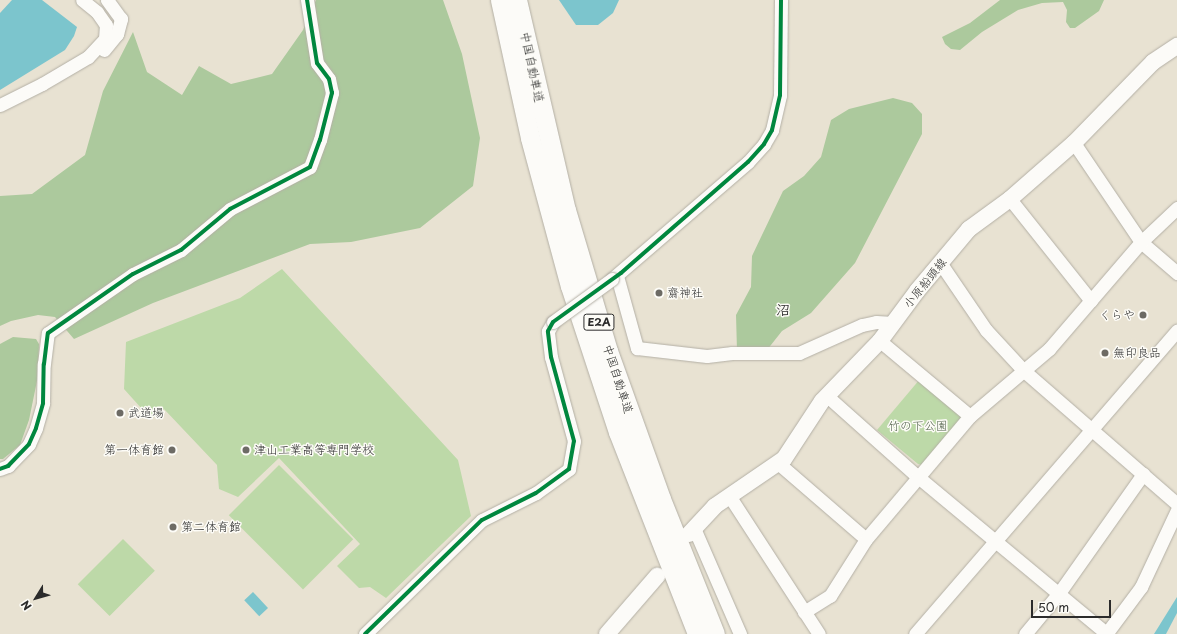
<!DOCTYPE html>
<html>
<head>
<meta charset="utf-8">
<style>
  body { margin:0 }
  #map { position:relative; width:1177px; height:634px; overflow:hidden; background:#e8e2d2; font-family:"Playpen Sans","Klee One",sans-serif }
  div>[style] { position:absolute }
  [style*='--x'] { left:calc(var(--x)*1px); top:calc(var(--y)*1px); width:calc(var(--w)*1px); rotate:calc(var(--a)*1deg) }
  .green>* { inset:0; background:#bdd9a8; transform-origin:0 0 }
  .forest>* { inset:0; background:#acc99d }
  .water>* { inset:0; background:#7cc5cd; transform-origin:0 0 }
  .roads { filter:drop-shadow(0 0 1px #b3afa5) drop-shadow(0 0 1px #b3afa5) }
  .minor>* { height:13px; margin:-6.5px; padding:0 6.5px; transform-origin:6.5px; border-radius:6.5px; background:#fcfbf8 }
  .major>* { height:16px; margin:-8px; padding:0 8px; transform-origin:8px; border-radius:8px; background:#fcfbf8 }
  .highway>* { height:19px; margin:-9.5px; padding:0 9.5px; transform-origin:9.5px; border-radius:9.5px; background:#fcfbf8 }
  .bridges { filter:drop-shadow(0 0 1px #b3afa5) drop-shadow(0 0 1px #b3afa5) }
  .minor-bridge>* { height:13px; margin:-6.5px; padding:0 6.5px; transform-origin:6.5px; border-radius:6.5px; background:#fcfbf8 }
  .cycleway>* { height:4px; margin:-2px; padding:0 2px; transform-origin:2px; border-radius:2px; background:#00873e }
  .dots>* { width:11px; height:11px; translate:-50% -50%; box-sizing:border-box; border:2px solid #fdfcf7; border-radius:50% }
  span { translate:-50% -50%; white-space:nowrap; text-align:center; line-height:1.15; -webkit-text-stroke:3px #fdfcf7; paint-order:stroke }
  .shield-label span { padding:1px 3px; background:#fdfcf7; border:1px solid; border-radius:3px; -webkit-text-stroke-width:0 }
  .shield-label { font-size:11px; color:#2b2b2b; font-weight:700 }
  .street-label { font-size:12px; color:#2b2b2b }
  .poi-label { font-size:12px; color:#2b2b2b }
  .left { translate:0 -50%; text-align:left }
  .right { translate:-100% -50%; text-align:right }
  .park-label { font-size:12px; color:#4c5d46 }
  .quarter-label { font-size:14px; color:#2b2b2b; font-weight:700 }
  .north { position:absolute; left:16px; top:578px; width:40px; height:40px; -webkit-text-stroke:3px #fdfcf7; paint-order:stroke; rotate:233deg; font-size:11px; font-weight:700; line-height:16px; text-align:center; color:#2b2b2b }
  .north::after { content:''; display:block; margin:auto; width:14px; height:18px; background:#2b2b2b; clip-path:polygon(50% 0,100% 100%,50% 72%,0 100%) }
  .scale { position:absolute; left:1031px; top:600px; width:80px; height:18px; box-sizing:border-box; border:2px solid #2b2b2b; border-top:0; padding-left:5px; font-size:12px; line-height:14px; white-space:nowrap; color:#2b2b2b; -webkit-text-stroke:3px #fdfcf7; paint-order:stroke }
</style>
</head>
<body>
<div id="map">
  <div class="green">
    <i style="clip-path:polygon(282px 269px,458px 460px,471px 516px,386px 598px,370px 587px,359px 588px,337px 566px,360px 544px,279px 458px,238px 497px,219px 489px,217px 465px,164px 409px,151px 419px,124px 389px,126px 342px,240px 298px)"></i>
    <i style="clip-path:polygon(920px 379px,961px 415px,962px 419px,922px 465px,918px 464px,877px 430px)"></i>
    <i style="left:279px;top:465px;width:105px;height:71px;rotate:45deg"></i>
    <i style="left:123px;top:539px;width:45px;height:64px;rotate:45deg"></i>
  </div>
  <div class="forest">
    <i style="clip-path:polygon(316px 0,443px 0,462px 54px,480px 138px,473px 186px,420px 228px,351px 242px,310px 244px,153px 303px,74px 339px,55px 317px,38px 315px,11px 321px,0 326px,0 196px,32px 194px,85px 155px,103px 91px,133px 32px,147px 72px,182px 95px,199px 66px,231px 84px,272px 74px,303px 30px)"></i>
    <i style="clip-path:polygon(1000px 0,1104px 0,1099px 11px,1075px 28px,1070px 28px,1066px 22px,1067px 10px,1063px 2px,1042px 3px,1018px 10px,982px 32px,960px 50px,951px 49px,945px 44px,942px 37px,970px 23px)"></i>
    <i style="clip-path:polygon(893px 98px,912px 103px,922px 114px,922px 134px,855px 263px,811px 313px,782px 331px,767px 350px,737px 351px,736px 315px,751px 287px,752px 256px,783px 191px,804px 176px,821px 157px,831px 120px,849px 109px)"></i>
    <i style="clip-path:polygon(13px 337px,36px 339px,39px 344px,38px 376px,29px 420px,20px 445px,3px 459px,0 459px,0 344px)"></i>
  </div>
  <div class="water">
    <i style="clip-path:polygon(12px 0,42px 0,77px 27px,74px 36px,65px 50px,0 90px,0 13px)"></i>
    <i style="clip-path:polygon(559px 0,619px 0,613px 13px,598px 25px,576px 25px)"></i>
    <i style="left:253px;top:592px;width:22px;height:12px;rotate:47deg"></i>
    <i style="clip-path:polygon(1177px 597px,1177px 613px,1166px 634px,1154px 634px)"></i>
  </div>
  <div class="roads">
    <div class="minor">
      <i style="--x:104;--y:50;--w:21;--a:-51"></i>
      <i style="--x:117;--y:34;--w:16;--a:-75"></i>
      <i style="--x:121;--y:19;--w:24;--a:-126"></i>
      <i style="--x:0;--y:105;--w:47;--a:-26.6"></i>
      <i style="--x:42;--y:84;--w:53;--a:-30.4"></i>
      <i style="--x:88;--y:57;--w:25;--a:-47"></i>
      <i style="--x:105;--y:39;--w:14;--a:-86"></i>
      <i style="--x:106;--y:25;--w:16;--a:-125"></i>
      <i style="--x:97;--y:12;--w:19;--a:-141"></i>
      <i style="--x:1074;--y:143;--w:120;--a:55.9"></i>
      <i style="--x:1141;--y:242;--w:48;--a:40.7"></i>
      <i style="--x:1010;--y:199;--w:130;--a:51.5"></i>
      <i style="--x:941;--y:264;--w:80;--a:55.7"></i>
      <i style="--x:986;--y:330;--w:54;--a:47.2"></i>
      <i style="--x:1023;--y:370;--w:204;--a:41"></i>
      <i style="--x:617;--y:276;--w:75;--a:74.5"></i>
      <i style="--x:637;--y:348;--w:70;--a:6.5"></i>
      <i style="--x:707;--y:356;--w:25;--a:-7"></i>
      <i style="--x:732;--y:353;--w:67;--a:0"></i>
      <i style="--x:799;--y:353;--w:69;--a:-24"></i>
      <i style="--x:862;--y:325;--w:14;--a:-12"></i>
      <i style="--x:876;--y:322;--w:17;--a:3"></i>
      <i style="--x:612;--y:279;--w:179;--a:-40.7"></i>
      <i style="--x:748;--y:162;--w:24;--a:-48"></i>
      <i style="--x:764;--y:144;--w:16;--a:-60"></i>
      <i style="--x:772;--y:130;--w:36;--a:-77"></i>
      <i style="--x:780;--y:95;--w:95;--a:-89.4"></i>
      <i style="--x:880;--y:341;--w:117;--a:39.8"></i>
      <i style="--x:827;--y:396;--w:122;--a:41.7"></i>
      <i style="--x:918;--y:477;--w:246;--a:39.7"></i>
      <i style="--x:778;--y:463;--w:116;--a:40.8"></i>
      <i style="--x:0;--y:469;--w:9;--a:-21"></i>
      <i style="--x:8;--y:466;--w:30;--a:-46"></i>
      <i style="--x:29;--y:444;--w:17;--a:-66"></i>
      <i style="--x:36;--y:428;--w:26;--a:-74"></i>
      <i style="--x:43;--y:403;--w:39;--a:-89"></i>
      <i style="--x:44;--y:364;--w:31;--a:-83"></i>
      <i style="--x:48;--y:333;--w:103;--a:-34.8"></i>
      <i style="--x:133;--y:274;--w:54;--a:-26.6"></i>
      <i style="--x:181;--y:250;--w:64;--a:-39.9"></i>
      <i style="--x:230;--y:209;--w:90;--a:-27.7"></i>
      <i style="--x:310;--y:167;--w:29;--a:-70"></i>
      <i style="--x:320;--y:140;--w:49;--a:-75.7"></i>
      <i style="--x:332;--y:93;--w:14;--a:-102"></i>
      <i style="--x:329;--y:79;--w:20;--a:-127"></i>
      <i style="--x:317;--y:63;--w:64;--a:-99"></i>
      <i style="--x:730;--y:497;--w:163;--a:57"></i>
      <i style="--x:694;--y:528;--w:116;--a:66.5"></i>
      <i style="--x:804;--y:612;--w:31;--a:-32"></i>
      <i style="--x:830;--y:596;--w:67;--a:-57.7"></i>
      <i style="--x:866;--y:539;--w:161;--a:-49.8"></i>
      <i style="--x:970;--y:416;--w:104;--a:-40.3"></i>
      <i style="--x:1049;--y:349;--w:141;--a:-49.3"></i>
      <i style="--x:1141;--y:242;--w:50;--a:-43.4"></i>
      <i style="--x:365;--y:634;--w:163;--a:-44.3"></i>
      <i style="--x:482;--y:520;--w:60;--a:-26.6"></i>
      <i style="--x:536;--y:493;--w:41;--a:-36"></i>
      <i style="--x:569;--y:469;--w:28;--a:-80"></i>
      <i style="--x:574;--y:441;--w:87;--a:-105.3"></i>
      <i style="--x:551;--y:357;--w:26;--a:-97"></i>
      <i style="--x:548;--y:331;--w:10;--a:-61"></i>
      <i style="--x:915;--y:634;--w:401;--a:-49.2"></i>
      <i style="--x:1025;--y:634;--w:53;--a:-50.3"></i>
      <i style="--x:1059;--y:593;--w:146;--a:-54.8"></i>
      <i style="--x:1106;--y:634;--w:59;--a:-53.3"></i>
      <i style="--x:1141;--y:587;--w:85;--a:-64.9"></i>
    </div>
    <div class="major">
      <i style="--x:689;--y:534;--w:38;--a:-47"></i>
      <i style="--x:715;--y:506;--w:83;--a:-34.3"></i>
      <i style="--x:784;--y:459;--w:69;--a:-56.8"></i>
      <i style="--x:822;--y:401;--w:83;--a:-46"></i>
      <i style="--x:880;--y:341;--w:62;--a:-53.5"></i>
      <i style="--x:917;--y:291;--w:81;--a:-50"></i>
      <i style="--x:969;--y:229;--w:51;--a:-36.2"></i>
      <i style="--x:1010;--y:199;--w:85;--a:-41.2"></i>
      <i style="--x:1074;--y:143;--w:113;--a:-45.7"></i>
      <i style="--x:1153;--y:62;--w:29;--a:-34"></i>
      <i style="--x:607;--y:634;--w:77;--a:-49.2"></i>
    </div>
    <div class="highway">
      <i style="--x:500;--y:0;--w:141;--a:77.7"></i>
      <i style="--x:530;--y:138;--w:153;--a:74.9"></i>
      <i style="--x:570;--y:286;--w:154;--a:71.8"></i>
      <i style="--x:618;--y:432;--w:217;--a:68.6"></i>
      <i style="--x:517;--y:0;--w:216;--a:76.9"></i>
      <i style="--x:566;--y:210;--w:147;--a:73.4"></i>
      <i style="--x:608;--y:351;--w:157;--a:70.3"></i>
      <i style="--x:661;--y:499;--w:145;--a:68.2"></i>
    </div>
  </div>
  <div class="bridges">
    <div class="minor-bridge">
      <i style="--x:553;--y:322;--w:73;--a:-36.1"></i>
    </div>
  </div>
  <div class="cycleway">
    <i style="--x:0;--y:469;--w:9;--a:-21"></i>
    <i style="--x:8;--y:466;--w:30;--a:-46"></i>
    <i style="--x:29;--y:444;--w:17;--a:-66"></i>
    <i style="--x:36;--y:428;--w:26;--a:-74"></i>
    <i style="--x:43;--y:403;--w:39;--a:-89"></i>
    <i style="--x:44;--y:364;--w:31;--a:-83"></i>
    <i style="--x:48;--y:333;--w:103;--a:-34.8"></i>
    <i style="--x:133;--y:274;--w:54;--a:-26.6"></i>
    <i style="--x:181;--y:250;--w:64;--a:-39.9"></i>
    <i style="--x:230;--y:209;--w:90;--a:-27.7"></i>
    <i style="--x:310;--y:167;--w:29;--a:-70"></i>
    <i style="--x:320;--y:140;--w:49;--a:-75.7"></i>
    <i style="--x:332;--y:93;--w:14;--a:-102"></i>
    <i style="--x:329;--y:79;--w:20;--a:-127"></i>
    <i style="--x:317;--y:63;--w:64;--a:-99"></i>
    <i style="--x:365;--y:634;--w:163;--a:-44.3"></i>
    <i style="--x:482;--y:520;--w:60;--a:-26.6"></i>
    <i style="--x:536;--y:493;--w:41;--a:-36"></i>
    <i style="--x:569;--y:469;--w:28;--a:-80"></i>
    <i style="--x:574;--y:441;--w:87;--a:-105.3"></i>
    <i style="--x:551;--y:357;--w:26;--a:-97"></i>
    <i style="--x:548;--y:331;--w:10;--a:-61"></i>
    <i style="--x:553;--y:322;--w:84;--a:-35.8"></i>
    <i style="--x:621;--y:273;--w:169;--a:-41.2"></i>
    <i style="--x:748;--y:162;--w:24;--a:-48"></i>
    <i style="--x:764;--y:144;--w:16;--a:-60"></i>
    <i style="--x:772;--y:130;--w:36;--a:-77"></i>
    <i style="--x:780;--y:95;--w:95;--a:-89.4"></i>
  </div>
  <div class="dots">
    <i style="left:659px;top:293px;background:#6d6b65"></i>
    <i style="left:1143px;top:315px;background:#6d6b65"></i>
    <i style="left:1105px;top:353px;background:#6d6b65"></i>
    <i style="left:120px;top:413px;background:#6d6b65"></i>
    <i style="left:172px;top:450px;background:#6d6b65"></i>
    <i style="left:246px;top:450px;background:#6d6b65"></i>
    <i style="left:173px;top:527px;background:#6d6b65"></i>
  </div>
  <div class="shield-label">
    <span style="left:599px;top:322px">E2A</span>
  </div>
  <div class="street-label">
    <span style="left:532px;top:67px;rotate:78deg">中国自動車道</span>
    <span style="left:925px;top:283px;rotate:-51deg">小原船頭線</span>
    <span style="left:618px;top:379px;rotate:72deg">中国自動車道</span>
  </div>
  <div class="poi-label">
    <span class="left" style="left:667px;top:293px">齋神社</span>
    <span class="right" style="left:1135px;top:315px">くらや</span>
    <span class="left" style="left:1113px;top:353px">無印良品</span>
    <span class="left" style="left:128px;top:413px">武道場</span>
    <span class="right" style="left:164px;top:450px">第一体育館</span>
    <span class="left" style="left:254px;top:450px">津山工業高等専門学校</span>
    <span class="left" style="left:181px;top:527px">第二体育館</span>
  </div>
  <div class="park-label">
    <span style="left:918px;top:426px">竹の下公園</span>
  </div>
  <div class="quarter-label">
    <span style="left:783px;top:310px">沼</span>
  </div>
  <div class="north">N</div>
  <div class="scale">50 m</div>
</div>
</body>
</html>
